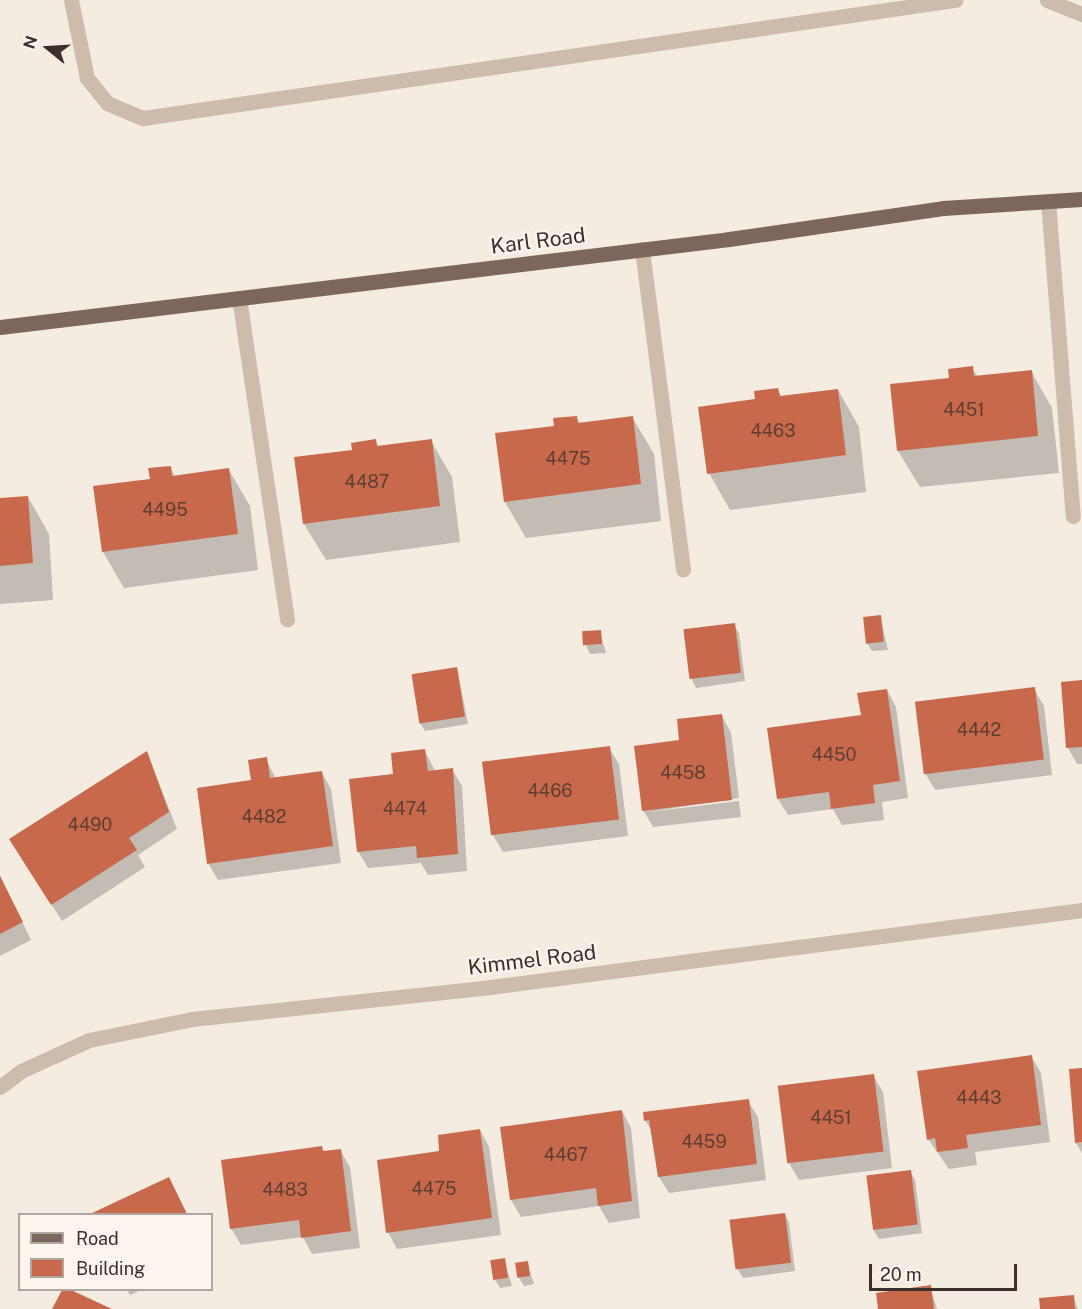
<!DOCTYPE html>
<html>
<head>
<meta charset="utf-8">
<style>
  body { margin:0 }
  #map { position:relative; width:1082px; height:1309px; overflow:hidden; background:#f4ebe1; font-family:"Public Sans",sans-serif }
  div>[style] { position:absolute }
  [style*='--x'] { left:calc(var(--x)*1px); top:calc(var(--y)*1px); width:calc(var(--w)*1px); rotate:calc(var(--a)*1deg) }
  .shadow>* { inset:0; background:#0003 }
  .building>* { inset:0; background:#c8694b; transform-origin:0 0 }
  .minor>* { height:15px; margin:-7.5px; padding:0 7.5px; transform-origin:7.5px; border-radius:7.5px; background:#cdbbac }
  .major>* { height:15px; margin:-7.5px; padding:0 7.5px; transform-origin:7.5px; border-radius:7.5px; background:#7d675c }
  span { translate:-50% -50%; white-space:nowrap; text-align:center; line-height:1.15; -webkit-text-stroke:4.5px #fbf5ee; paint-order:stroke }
  .number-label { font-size:18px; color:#5e3e33 }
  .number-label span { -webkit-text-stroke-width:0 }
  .street-label { font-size:21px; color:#3b302b }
  .legend { position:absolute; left:18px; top:1213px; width:195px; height:78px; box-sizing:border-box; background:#fbf5ee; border:2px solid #aea6a0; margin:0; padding:8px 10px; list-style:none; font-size:18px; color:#3b302b }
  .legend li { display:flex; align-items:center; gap:12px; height:30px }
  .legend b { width:30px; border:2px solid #aea6a0 }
  .north { position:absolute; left:18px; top:18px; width:60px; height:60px; -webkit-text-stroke:4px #fbf5ee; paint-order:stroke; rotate:288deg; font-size:16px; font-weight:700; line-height:24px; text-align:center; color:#3b302b }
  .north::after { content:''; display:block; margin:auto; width:21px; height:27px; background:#3b302b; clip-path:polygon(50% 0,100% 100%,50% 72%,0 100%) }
  .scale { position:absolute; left:869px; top:1264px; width:148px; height:27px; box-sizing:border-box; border:3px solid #3b302b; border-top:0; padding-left:8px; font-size:18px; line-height:21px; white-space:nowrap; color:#3b302b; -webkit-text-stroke:4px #fbf5ee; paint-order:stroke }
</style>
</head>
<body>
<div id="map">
  <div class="shadow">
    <i style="clip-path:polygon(972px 368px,978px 377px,1031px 371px,1052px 408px,1059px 473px,920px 487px,898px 451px,951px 380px)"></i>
    <i style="clip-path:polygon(777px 389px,782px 398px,838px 390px,859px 427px,866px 492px,730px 510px,709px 473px,756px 401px)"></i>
    <i style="clip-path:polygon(576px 417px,580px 424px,632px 417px,654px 454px,661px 521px,526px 538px,505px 502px,556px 427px)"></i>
    <i style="clip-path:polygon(375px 441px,379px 447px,431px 441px,452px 477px,460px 542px,326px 560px,304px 524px,354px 451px)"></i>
    <i style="clip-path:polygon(170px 467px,175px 477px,229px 470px,250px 506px,258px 570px,124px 588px,103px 552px,95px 488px,152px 480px)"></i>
    <i style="clip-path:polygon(28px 497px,49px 534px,53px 600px,0 604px,0 500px)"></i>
    <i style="clip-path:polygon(880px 616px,888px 650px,872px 651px,867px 643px)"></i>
    <i style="clip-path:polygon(734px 625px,739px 633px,745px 681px,696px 688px,692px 680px,685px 631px)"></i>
    <i style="clip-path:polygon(600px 632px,606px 653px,590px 654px,586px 646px)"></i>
    <i style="clip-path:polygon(457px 668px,468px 724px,425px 731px,420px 723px)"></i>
    <i style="clip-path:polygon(1082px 682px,1082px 764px,1077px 764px,1068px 748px)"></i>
    <i style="clip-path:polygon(1034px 689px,1044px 706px,1052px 775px,935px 790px,925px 773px)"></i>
    <i style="clip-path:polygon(887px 690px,896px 707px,908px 798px,882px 802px,884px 820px,842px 825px,833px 809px,788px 815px,778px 799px)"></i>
    <i style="clip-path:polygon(722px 716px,731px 733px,739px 798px,648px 812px,739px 801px,741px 817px,653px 827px,643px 810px,681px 741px)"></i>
    <i style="clip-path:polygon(609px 748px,619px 764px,628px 836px,503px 852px,493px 835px)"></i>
    <i style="clip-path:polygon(425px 751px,435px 771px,452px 769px,462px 786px,467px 871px,428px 875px,421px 863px,368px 868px,358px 851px,395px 775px)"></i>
    <i style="clip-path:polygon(147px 753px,177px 829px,138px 855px,145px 867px,62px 921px,21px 856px)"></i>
    <i style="clip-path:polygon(266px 759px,276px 779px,322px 773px,331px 789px,341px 863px,218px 880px,208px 863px)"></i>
    <i style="clip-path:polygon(0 876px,31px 940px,0 956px)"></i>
    <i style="clip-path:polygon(1031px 1056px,1041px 1073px,1050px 1142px,975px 1152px,977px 1165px,949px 1169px,928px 1139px)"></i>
    <i style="clip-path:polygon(1082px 1069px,1082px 1153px,1076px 1143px)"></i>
    <i style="clip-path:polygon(873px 1075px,883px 1092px,892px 1168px,799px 1180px,789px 1163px,780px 1087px)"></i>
    <i style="clip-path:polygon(748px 1101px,758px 1117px,766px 1180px,669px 1193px,659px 1177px,653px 1133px,645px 1120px)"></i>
    <i style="clip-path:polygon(622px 1111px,631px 1128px,640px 1218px,609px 1223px,599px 1206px,521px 1217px,511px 1200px)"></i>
    <i style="clip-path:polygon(480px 1130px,489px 1147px,501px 1235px,397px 1249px,388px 1232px,441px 1153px)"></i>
    <i style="clip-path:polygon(322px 1148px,324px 1152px,340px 1150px,350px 1167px,360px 1248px,312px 1254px,303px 1237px,241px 1245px,231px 1228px)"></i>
    <i style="clip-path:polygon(910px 1171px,915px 1180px,922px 1233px,879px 1239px,874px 1231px)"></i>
    <i style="clip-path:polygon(168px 1179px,187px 1214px,94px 1214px)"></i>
    <i style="clip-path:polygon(785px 1214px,789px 1223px,795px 1271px,743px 1278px,738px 1270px)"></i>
    <i style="clip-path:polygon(504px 1260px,512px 1286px,500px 1288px,495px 1280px)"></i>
    <i style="clip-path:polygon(527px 1263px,534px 1284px,524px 1286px,519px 1278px)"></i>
    <i style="clip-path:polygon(930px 1287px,937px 1309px,880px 1309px)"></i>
    <i style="clip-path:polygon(127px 1290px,141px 1290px,130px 1295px)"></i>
    <i style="clip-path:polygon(1073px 1297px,1078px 1309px,1042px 1309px)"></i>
  </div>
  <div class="building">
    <i style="clip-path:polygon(973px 366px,974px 376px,1032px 370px,1038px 436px,897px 451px,890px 384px,949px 378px,948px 369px)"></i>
    <i style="clip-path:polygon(778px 388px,780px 396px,838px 389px,846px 455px,707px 474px,698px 407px,755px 399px,754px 391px)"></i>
    <i style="clip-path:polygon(577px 416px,578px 423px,633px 416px,641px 484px,504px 502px,495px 433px,554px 426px,553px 418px)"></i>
    <i style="clip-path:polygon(376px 439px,377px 446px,432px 439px,440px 506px,303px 524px,294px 457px,352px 450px,351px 443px)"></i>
    <i style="clip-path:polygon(171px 466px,172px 476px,229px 468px,238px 534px,102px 552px,93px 486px,150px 479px,148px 468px)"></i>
    <i style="clip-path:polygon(28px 496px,33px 563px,0 566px,0 498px)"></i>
    <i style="left:881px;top:615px;width:27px;height:18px;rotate:84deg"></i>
    <i style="left:735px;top:623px;width:50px;height:52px;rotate:83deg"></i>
    <i style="left:601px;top:630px;width:14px;height:19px;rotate:86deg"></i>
    <i style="left:457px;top:667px;width:50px;height:46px;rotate:81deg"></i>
    <i style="clip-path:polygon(1082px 680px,1082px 747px,1066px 748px,1061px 682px)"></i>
    <i style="left:1035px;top:687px;width:73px;height:121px;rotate:83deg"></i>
    <i style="clip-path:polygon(887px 689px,900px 781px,873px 785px,875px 803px,831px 809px,829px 792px,777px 799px,767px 728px,861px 715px,857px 693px)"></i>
    <i style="clip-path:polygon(722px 714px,732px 800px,642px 811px,634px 746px,679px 740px,677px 719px)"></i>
    <i style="left:610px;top:746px;width:74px;height:129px;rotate:83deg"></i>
    <i style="clip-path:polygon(425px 749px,428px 771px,453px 768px,458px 854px,417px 858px,416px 846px,357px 852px,349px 779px,393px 774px,391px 753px)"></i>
    <i style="clip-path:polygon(147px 751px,169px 812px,129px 838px,137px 850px,51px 905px,9px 839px)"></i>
    <i style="clip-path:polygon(267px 757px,270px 778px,322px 771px,333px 846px,207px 864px,197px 788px,251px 780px,248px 760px)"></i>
    <i style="clip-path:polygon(0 876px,23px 922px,0 934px)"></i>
    <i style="clip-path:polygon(1032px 1055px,1041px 1125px,966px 1135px,968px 1148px,937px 1152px,935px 1138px,927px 1140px,917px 1071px)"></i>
    <i style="clip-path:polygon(1082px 1068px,1082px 1142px,1075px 1143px,1069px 1069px)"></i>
    <i style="left:874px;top:1074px;width:78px;height:97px;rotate:83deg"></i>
    <i style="clip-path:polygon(749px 1099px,757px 1164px,658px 1177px,649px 1120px,644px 1121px,643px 1112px)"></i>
    <i style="clip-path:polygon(622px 1110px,632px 1201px,598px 1206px,596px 1188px,510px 1200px,500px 1127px)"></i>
    <i style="clip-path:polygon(480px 1129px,492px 1218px,386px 1233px,377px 1160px,439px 1151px,438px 1135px)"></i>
    <i style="clip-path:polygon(322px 1146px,323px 1151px,341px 1149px,351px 1231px,301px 1238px,299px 1220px,230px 1229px,221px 1160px)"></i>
    <i style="left:911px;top:1170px;width:55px;height:45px;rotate:83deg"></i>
    <i style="clip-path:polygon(169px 1177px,187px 1214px,90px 1214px)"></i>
    <i style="left:785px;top:1213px;width:50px;height:56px;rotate:83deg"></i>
    <i style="left:505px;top:1258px;width:20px;height:15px;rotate:81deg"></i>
    <i style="left:528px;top:1261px;width:15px;height:13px;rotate:82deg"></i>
    <i style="clip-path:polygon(931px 1285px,934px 1309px,878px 1309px,876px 1293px)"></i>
    <i style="clip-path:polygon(62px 1290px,71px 1290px,112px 1309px,52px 1309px)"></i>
    <i style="clip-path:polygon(1074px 1295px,1075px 1309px,1040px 1309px,1039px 1298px)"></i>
  </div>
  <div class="minor">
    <i style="--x:71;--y:0;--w:80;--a:78.4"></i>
    <i style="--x:87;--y:78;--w:32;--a:51"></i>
    <i style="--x:107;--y:103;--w:39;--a:23"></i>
    <i style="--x:143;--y:118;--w:821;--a:-8.27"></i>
    <i style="--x:1047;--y:0;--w:38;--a:22"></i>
    <i style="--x:1048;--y:201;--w:316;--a:85.5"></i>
    <i style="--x:642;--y:249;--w:323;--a:82.7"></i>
    <i style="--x:239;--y:298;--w:325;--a:81.5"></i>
    <i style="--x:0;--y:1087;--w:26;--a:-37"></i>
    <i style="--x:21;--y:1071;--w:75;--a:-24.5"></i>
    <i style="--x:89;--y:1040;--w:105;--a:-11.5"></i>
    <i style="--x:192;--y:1019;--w:300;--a:-6.1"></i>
    <i style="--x:490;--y:987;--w:597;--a:-7.41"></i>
  </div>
  <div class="major">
    <i style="--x:0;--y:327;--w:734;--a:-6.88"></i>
    <i style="--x:729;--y:239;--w:216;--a:-8.2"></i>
    <i style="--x:943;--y:208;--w:139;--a:-3.7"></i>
  </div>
  <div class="number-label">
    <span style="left:964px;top:410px">4451</span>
    <span style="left:773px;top:431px">4463</span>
    <span style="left:568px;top:459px">4475</span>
    <span style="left:367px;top:482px">4487</span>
    <span style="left:165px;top:510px">4495</span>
    <span style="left:979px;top:730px">4442</span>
    <span style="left:834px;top:755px">4450</span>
    <span style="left:683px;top:773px">4458</span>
    <span style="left:550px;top:791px">4466</span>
    <span style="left:405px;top:809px">4474</span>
    <span style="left:264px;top:817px">4482</span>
    <span style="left:90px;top:825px">4490</span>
    <span style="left:979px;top:1098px">4443</span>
    <span style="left:831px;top:1118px">4451</span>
    <span style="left:704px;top:1142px">4459</span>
    <span style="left:566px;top:1155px">4467</span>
    <span style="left:434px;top:1189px">4475</span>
    <span style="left:285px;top:1190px">4483</span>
  </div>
  <div class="street-label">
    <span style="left:538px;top:241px;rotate:-7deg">Karl Road</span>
    <span style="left:532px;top:960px;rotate:-7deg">Kimmel Road</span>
  </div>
  <ul class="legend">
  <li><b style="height:8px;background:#7d675c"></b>Road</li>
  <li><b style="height:16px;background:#c8694b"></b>Building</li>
  </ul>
  <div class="north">N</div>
  <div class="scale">20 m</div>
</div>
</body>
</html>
